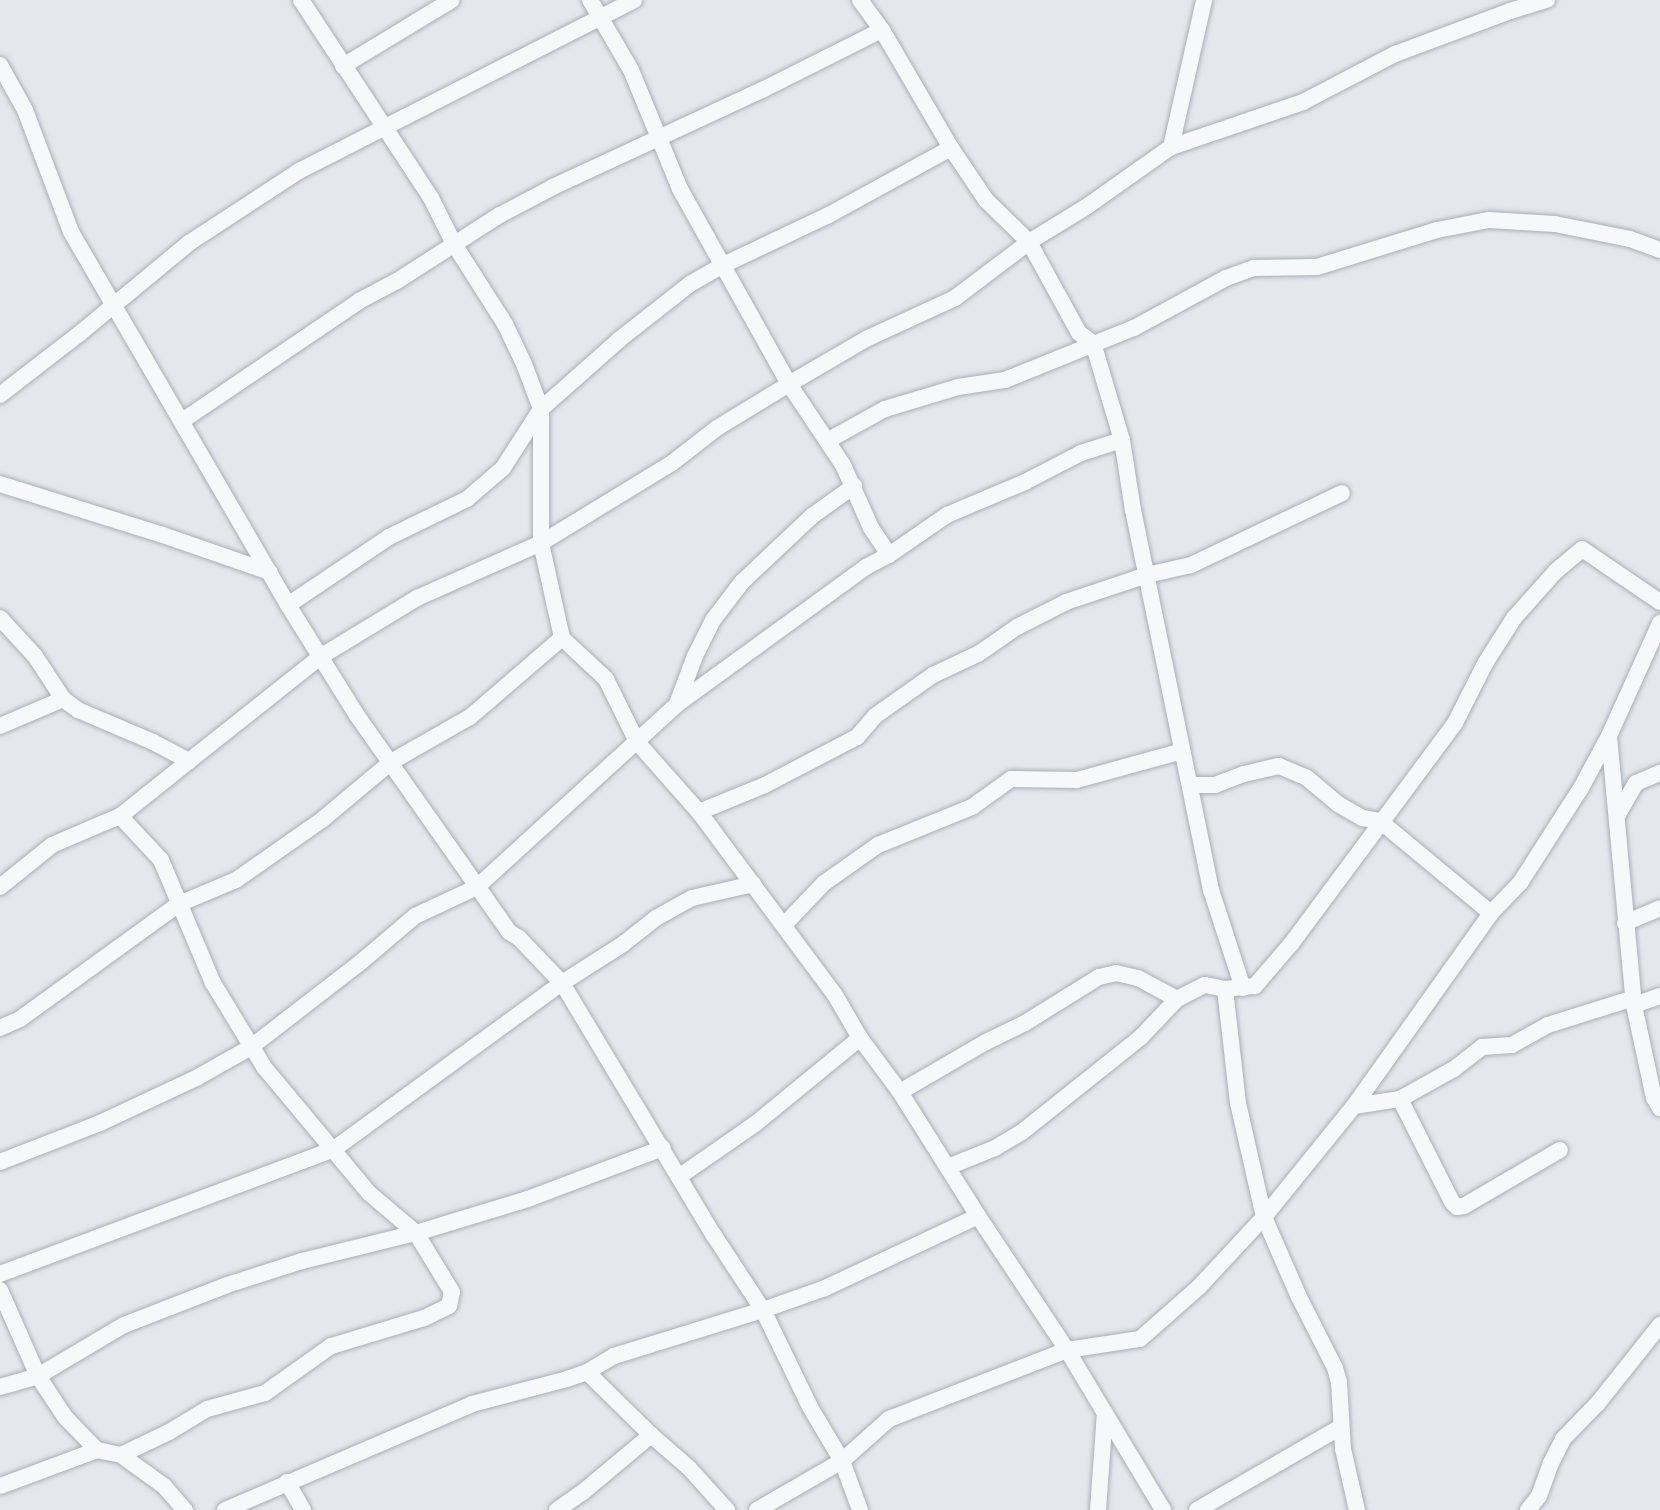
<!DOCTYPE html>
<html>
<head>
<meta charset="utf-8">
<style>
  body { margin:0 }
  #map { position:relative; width:1660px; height:1510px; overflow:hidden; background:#e4e7ec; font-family:Overpass,sans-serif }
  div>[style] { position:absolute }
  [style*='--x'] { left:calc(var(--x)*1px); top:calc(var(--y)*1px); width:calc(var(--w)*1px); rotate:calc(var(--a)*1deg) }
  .roads { filter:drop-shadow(0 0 2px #a9aeb7) drop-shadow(0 0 2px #a9aeb7) }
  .minor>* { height:16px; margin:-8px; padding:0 8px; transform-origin:8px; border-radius:8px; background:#f7f8fa }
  span { translate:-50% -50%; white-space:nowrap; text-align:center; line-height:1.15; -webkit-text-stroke:4.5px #f4f6f9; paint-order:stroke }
</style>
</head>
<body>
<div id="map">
  <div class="roads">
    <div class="minor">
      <i style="--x:301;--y:0;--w:237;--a:56.7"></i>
      <i style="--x:431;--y:198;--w:51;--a:63.4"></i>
      <i style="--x:454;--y:244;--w:95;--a:57.5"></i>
      <i style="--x:505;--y:324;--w:44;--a:64.6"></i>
      <i style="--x:524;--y:364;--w:48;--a:69.3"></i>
      <i style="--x:541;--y:409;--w:134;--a:90"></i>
      <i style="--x:541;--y:543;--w:97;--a:77.5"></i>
      <i style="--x:562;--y:638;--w:60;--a:43"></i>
      <i style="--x:606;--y:679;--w:70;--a:63.8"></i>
      <i style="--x:637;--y:742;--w:94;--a:48.5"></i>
      <i style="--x:699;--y:812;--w:228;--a:53.4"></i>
      <i style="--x:835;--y:995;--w:50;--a:59.8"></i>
      <i style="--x:860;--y:1038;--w:67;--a:53.5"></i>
      <i style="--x:900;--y:1092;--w:146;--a:57.8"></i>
      <i style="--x:978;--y:1216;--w:161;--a:56.4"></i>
      <i style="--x:1067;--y:1350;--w:187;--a:59"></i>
      <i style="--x:590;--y:0;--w:81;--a:59.6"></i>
      <i style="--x:631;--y:70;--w:129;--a:67.6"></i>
      <i style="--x:680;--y:189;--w:223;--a:60.8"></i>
      <i style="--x:789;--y:384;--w:97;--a:56.3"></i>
      <i style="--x:843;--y:465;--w:69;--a:66"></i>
      <i style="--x:871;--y:528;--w:32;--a:56"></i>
      <i style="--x:860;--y:0;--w:37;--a:54"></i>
      <i style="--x:882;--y:30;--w:137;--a:59.7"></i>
      <i style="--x:951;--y:148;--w:63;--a:56.1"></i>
      <i style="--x:986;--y:200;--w:60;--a:44.3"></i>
      <i style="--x:1029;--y:242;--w:104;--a:61.2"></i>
      <i style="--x:1079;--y:333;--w:17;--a:36"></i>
      <i style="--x:1093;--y:343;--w:101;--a:73.4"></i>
      <i style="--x:1122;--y:440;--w:71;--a:81.1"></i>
      <i style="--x:1133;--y:510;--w:388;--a:78.4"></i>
      <i style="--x:1211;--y:890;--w:103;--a:71.9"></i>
      <i style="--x:0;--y:65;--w:51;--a:60.9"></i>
      <i style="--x:25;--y:110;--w:130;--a:69.3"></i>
      <i style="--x:71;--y:232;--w:432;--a:59.8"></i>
      <i style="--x:288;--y:605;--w:128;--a:58"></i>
      <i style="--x:356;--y:714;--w:266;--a:54.9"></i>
      <i style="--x:509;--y:932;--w:12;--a:31"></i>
      <i style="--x:519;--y:938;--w:62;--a:46.3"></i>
      <i style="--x:562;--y:983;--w:293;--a:59"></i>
      <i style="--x:713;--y:1234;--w:91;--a:56.7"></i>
      <i style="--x:763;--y:1310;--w:108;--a:64.1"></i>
      <i style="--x:810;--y:1407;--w:63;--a:59.3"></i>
      <i style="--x:842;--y:1461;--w:52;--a:69.8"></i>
      <i style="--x:343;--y:66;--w:127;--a:-31.2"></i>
      <i style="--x:1171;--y:147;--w:151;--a:-77.3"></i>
      <i style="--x:0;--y:395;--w:100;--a:-37.7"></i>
      <i style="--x:79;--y:334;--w:143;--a:-39.6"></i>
      <i style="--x:189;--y:243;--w:131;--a:-33.2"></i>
      <i style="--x:299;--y:171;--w:376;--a:-27"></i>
      <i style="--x:182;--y:421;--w:214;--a:-34.1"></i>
      <i style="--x:359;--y:301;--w:43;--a:-27.8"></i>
      <i style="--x:397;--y:281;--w:122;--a:-32.7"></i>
      <i style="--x:500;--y:215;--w:60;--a:-27.8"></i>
      <i style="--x:553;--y:187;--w:230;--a:-24.9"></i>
      <i style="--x:762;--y:90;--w:134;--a:-26.6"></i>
      <i style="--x:827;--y:441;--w:66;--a:-28.9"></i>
      <i style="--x:885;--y:409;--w:76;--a:-16.8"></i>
      <i style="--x:958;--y:387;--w:48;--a:-8.5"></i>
      <i style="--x:1005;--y:380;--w:139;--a:-22"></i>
      <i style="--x:1134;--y:328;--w:105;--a:-28.5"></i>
      <i style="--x:1226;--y:278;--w:30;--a:-20"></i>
      <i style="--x:1254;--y:268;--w:63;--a:-0.9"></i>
      <i style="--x:1317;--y:267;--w:126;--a:-17.1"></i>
      <i style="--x:1437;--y:230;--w:53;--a:-10.9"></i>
      <i style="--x:1489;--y:220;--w:66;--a:3.5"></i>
      <i style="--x:1555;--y:224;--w:76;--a:11.3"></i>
      <i style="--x:1630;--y:239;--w:32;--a:20"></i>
      <i style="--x:0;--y:484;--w:168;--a:17.4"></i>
      <i style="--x:160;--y:534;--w:116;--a:19.1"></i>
      <i style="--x:288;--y:605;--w:122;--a:-34"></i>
      <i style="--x:389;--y:537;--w:87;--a:-26"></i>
      <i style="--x:467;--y:499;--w:48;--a:-40.7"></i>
      <i style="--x:503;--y:468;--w:70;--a:-57.2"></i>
      <i style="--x:541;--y:409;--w:106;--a:-41.5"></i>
      <i style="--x:620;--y:339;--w:89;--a:-38.2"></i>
      <i style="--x:690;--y:284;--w:38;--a:-30"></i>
      <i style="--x:723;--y:265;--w:117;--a:-25.3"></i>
      <i style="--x:829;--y:215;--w:139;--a:-28.8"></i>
      <i style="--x:0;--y:618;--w:52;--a:47.4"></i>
      <i style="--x:35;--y:656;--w:51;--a:56.9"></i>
      <i style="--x:63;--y:699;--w:19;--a:36"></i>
      <i style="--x:78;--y:710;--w:82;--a:23.1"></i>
      <i style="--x:153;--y:742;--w:41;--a:27.8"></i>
      <i style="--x:189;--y:761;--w:88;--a:141.4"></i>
      <i style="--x:120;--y:816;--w:60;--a:47"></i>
      <i style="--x:161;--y:860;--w:134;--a:67.1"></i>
      <i style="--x:213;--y:983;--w:98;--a:58.7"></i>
      <i style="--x:264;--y:1067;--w:164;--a:50.2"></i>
      <i style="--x:369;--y:1193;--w:62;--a:40.4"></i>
      <i style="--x:416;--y:1233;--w:69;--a:58.6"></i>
      <i style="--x:452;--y:1292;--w:14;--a:102"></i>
      <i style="--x:449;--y:1306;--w:28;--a:154"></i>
      <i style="--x:424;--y:1318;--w:97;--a:163.2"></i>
      <i style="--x:331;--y:1346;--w:81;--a:144.5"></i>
      <i style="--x:265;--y:1393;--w:60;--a:164.6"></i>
      <i style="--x:207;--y:1409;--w:44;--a:148.8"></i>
      <i style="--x:169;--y:1432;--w:53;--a:154.4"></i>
      <i style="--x:121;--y:1455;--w:25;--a:-168"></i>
      <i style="--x:97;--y:1450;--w:103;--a:159.6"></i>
      <i style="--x:678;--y:701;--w:48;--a:-69.3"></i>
      <i style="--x:695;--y:656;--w:40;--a:-63.4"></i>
      <i style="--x:713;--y:620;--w:48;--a:-52.7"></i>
      <i style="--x:742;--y:582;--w:96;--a:-43.3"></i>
      <i style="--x:812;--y:516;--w:52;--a:-35.5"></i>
      <i style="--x:0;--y:726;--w:69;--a:-23.2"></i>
      <i style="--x:1609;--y:736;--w:270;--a:84.7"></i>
      <i style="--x:1634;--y:1005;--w:95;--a:77.9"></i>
      <i style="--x:1654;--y:1098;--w:12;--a:59"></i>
      <i style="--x:189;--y:761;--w:167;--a:-38.4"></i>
      <i style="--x:320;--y:657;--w:114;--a:-31.3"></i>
      <i style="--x:417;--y:598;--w:136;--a:-23.9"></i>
      <i style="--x:541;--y:543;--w:153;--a:-31.4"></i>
      <i style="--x:672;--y:463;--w:57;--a:-37.9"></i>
      <i style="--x:717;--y:428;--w:84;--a:-31.4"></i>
      <i style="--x:789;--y:384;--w:89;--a:-30.3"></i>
      <i style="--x:866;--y:339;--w:98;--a:-24.7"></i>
      <i style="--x:955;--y:298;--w:93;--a:-37.1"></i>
      <i style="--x:1029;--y:242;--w:67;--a:-31.6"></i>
      <i style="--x:1086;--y:207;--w:104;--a:-35.2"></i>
      <i style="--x:1171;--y:147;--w:139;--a:-18.8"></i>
      <i style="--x:1303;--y:102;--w:104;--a:-27.6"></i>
      <i style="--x:1395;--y:54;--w:123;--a:-20.5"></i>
      <i style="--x:1510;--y:11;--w:39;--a:-17"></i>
      <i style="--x:1192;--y:785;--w:23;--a:0"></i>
      <i style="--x:1215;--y:785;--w:31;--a:-21"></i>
      <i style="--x:1244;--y:774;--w:36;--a:-13"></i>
      <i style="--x:1279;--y:766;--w:30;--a:23"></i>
      <i style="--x:1307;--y:778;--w:40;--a:40"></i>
      <i style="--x:1338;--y:804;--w:28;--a:30"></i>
      <i style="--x:1362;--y:818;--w:18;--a:9"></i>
      <i style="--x:1380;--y:821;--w:144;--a:39.7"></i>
      <i style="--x:699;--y:812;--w:71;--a:-22.2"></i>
      <i style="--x:765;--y:785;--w:104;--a:-27.6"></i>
      <i style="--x:857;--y:737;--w:28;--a:-49"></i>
      <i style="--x:875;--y:716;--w:71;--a:-35.3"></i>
      <i style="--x:933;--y:675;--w:50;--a:-25"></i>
      <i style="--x:978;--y:654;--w:47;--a:-34.7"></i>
      <i style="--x:1017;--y:627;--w:55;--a:-27"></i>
      <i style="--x:1066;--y:602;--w:85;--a:-18.4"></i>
      <i style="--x:1147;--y:575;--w:45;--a:-12.8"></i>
      <i style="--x:1191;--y:565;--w:167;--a:-25.5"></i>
      <i style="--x:1617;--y:816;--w:38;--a:-60"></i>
      <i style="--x:1636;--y:783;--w:26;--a:-23"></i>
      <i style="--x:0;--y:887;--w:67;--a:-38.9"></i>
      <i style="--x:52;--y:845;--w:74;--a:-23.1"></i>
      <i style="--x:1625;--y:923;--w:38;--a:-23"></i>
      <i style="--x:784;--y:925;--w:58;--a:-46.4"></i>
      <i style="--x:824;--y:883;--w:66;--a:-35.1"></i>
      <i style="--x:878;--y:845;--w:101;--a:-22"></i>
      <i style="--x:972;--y:807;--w:48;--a:-35.7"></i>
      <i style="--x:1011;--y:779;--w:66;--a:0.9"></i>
      <i style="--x:1077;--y:780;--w:109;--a:-15.4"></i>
      <i style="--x:1225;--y:989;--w:115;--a:83.5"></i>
      <i style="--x:1238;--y:1103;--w:117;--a:77.2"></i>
      <i style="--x:1264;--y:1217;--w:87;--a:66.4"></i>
      <i style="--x:1299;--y:1297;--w:80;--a:63.1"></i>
      <i style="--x:1335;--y:1368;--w:15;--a:74"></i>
      <i style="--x:1339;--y:1382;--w:67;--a:86.6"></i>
      <i style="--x:1343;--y:1449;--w:63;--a:77.1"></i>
      <i style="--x:1634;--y:1005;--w:28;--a:-19"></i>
      <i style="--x:0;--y:1028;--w:22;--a:-24"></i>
      <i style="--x:20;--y:1019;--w:196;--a:-35.9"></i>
      <i style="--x:179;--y:904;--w:62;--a:-22.8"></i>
      <i style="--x:236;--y:880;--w:106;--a:-35"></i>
      <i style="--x:323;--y:819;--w:89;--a:-40"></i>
      <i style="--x:391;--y:762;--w:91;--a:-29.7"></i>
      <i style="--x:470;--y:717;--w:121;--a:-40.7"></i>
      <i style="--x:900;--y:1092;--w:99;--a:-30.2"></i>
      <i style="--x:986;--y:1042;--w:43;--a:-26"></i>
      <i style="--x:1025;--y:1023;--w:87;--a:-31.9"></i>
      <i style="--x:1099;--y:977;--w:17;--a:-13"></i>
      <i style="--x:1116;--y:973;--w:23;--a:13"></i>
      <i style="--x:1138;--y:978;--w:44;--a:28.3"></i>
      <i style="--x:1400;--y:1099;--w:115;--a:63.2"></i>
      <i style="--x:1452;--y:1202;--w:7;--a:45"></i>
      <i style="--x:1457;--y:1207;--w:7;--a:-8"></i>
      <i style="--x:1464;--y:1206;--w:111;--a:-30.3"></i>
      <i style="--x:1354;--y:1106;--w:47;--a:-8.7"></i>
      <i style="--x:1400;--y:1099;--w:62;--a:-29.1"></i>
      <i style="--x:1454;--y:1069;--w:36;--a:-38"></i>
      <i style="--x:1482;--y:1047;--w:30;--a:-4"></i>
      <i style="--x:1512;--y:1045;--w:41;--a:-29.1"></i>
      <i style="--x:1548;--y:1025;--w:90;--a:-17.4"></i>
      <i style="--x:0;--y:1162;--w:107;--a:-21.3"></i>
      <i style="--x:100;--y:1123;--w:108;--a:-25.1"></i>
      <i style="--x:198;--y:1077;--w:61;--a:-29.5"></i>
      <i style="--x:251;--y:1047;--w:139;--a:-37.7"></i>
      <i style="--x:361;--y:962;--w:71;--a:-40.4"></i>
      <i style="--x:415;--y:916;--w:68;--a:-25.1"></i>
      <i style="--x:477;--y:887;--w:270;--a:-42.4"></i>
      <i style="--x:676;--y:705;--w:235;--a:-36"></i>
      <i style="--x:866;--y:567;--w:26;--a:-28"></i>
      <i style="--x:889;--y:555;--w:70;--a:-34.6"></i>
      <i style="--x:947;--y:515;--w:85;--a:-22.9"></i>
      <i style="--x:1025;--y:482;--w:63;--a:-27.4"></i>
      <i style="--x:1081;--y:453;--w:43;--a:-17.6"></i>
      <i style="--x:948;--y:1167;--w:51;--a:-22"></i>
      <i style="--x:995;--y:1148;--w:31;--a:-31"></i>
      <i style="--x:1022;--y:1132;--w:152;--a:-38.6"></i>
      <i style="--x:1141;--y:1037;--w:52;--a:-46.5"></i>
      <i style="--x:1177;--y:999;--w:31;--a:-27"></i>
      <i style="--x:1205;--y:985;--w:20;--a:11"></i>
      <i style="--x:1225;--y:989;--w:30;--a:-6"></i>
      <i style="--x:1255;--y:986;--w:55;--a:-49.4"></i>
      <i style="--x:1291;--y:944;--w:275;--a:-53.4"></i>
      <i style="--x:1455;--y:723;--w:68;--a:-63.1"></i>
      <i style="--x:1486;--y:662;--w:52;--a:-57.5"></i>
      <i style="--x:1514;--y:618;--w:63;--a:-48.2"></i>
      <i style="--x:1556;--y:571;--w:34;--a:-40"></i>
      <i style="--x:1582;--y:549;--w:94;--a:34.2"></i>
      <i style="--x:680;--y:1176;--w:91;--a:-34.7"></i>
      <i style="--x:755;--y:1124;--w:136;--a:-39.3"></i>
      <i style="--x:0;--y:1274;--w:357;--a:-20.5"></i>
      <i style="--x:334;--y:1149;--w:282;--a:-36.1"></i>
      <i style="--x:562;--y:983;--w:72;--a:-32.6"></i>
      <i style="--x:623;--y:944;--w:42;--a:-38.2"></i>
      <i style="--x:656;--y:918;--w:41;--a:-29.1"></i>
      <i style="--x:692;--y:898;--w:63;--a:-12.9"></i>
      <i style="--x:0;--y:1290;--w:94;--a:66.2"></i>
      <i style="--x:38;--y:1376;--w:49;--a:56.6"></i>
      <i style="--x:65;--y:1417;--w:46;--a:45.9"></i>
      <i style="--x:587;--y:1372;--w:90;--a:44.5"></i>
      <i style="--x:651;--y:1435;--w:50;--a:41"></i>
      <i style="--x:689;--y:1468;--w:57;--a:47.9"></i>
      <i style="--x:0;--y:1387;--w:40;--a:-16"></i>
      <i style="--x:38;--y:1376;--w:100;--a:-30.7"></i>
      <i style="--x:124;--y:1325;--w:110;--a:-21.2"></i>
      <i style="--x:227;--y:1285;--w:79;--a:-17.7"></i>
      <i style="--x:302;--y:1261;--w:117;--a:-13.8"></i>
      <i style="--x:416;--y:1233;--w:117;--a:-16.9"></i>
      <i style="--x:528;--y:1199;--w:144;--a:-20.7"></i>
      <i style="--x:121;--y:1455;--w:53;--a:35.8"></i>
      <i style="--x:164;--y:1486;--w:32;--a:49"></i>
      <i style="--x:287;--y:1482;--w:32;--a:60"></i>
      <i style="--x:225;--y:1510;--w:269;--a:-23.2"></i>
      <i style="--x:472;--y:1404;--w:98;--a:-14.7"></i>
      <i style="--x:567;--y:1379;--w:21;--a:-19"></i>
      <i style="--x:587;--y:1372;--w:31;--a:-31"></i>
      <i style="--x:614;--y:1356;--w:156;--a:-17.2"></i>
      <i style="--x:763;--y:1310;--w:66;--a:-19.5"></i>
      <i style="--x:825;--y:1288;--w:169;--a:-25.2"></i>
      <i style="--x:557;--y:1510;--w:32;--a:-35"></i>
      <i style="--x:583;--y:1492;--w:89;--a:-40"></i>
      <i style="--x:757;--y:1510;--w:98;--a:-30"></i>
      <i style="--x:842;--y:1461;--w:63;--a:-41.8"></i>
      <i style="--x:889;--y:1419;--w:191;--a:-21.2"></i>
      <i style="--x:1067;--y:1350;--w:74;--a:-8.6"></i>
      <i style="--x:1140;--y:1339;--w:79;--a:-41.4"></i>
      <i style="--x:1199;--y:1287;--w:96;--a:-47.1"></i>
      <i style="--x:1264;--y:1217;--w:143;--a:-51"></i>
      <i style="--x:1354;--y:1106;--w:237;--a:-54.6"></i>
      <i style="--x:1491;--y:913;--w:42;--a:-46"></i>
      <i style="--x:1520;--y:883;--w:113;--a:-57.3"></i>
      <i style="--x:1581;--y:788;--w:59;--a:-61.7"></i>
      <i style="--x:1609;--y:736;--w:124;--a:-65.7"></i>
      <i style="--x:1098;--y:1510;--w:97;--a:-85.9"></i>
      <i style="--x:1197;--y:1510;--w:166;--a:-30"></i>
      <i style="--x:1528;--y:1510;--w:18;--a:-52"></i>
      <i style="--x:1539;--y:1496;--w:35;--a:-70"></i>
      <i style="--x:1551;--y:1463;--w:27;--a:-63"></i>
      <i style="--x:1563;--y:1439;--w:50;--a:-45.8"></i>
      <i style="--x:1598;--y:1403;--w:100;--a:-51.5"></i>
    </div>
  </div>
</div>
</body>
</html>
